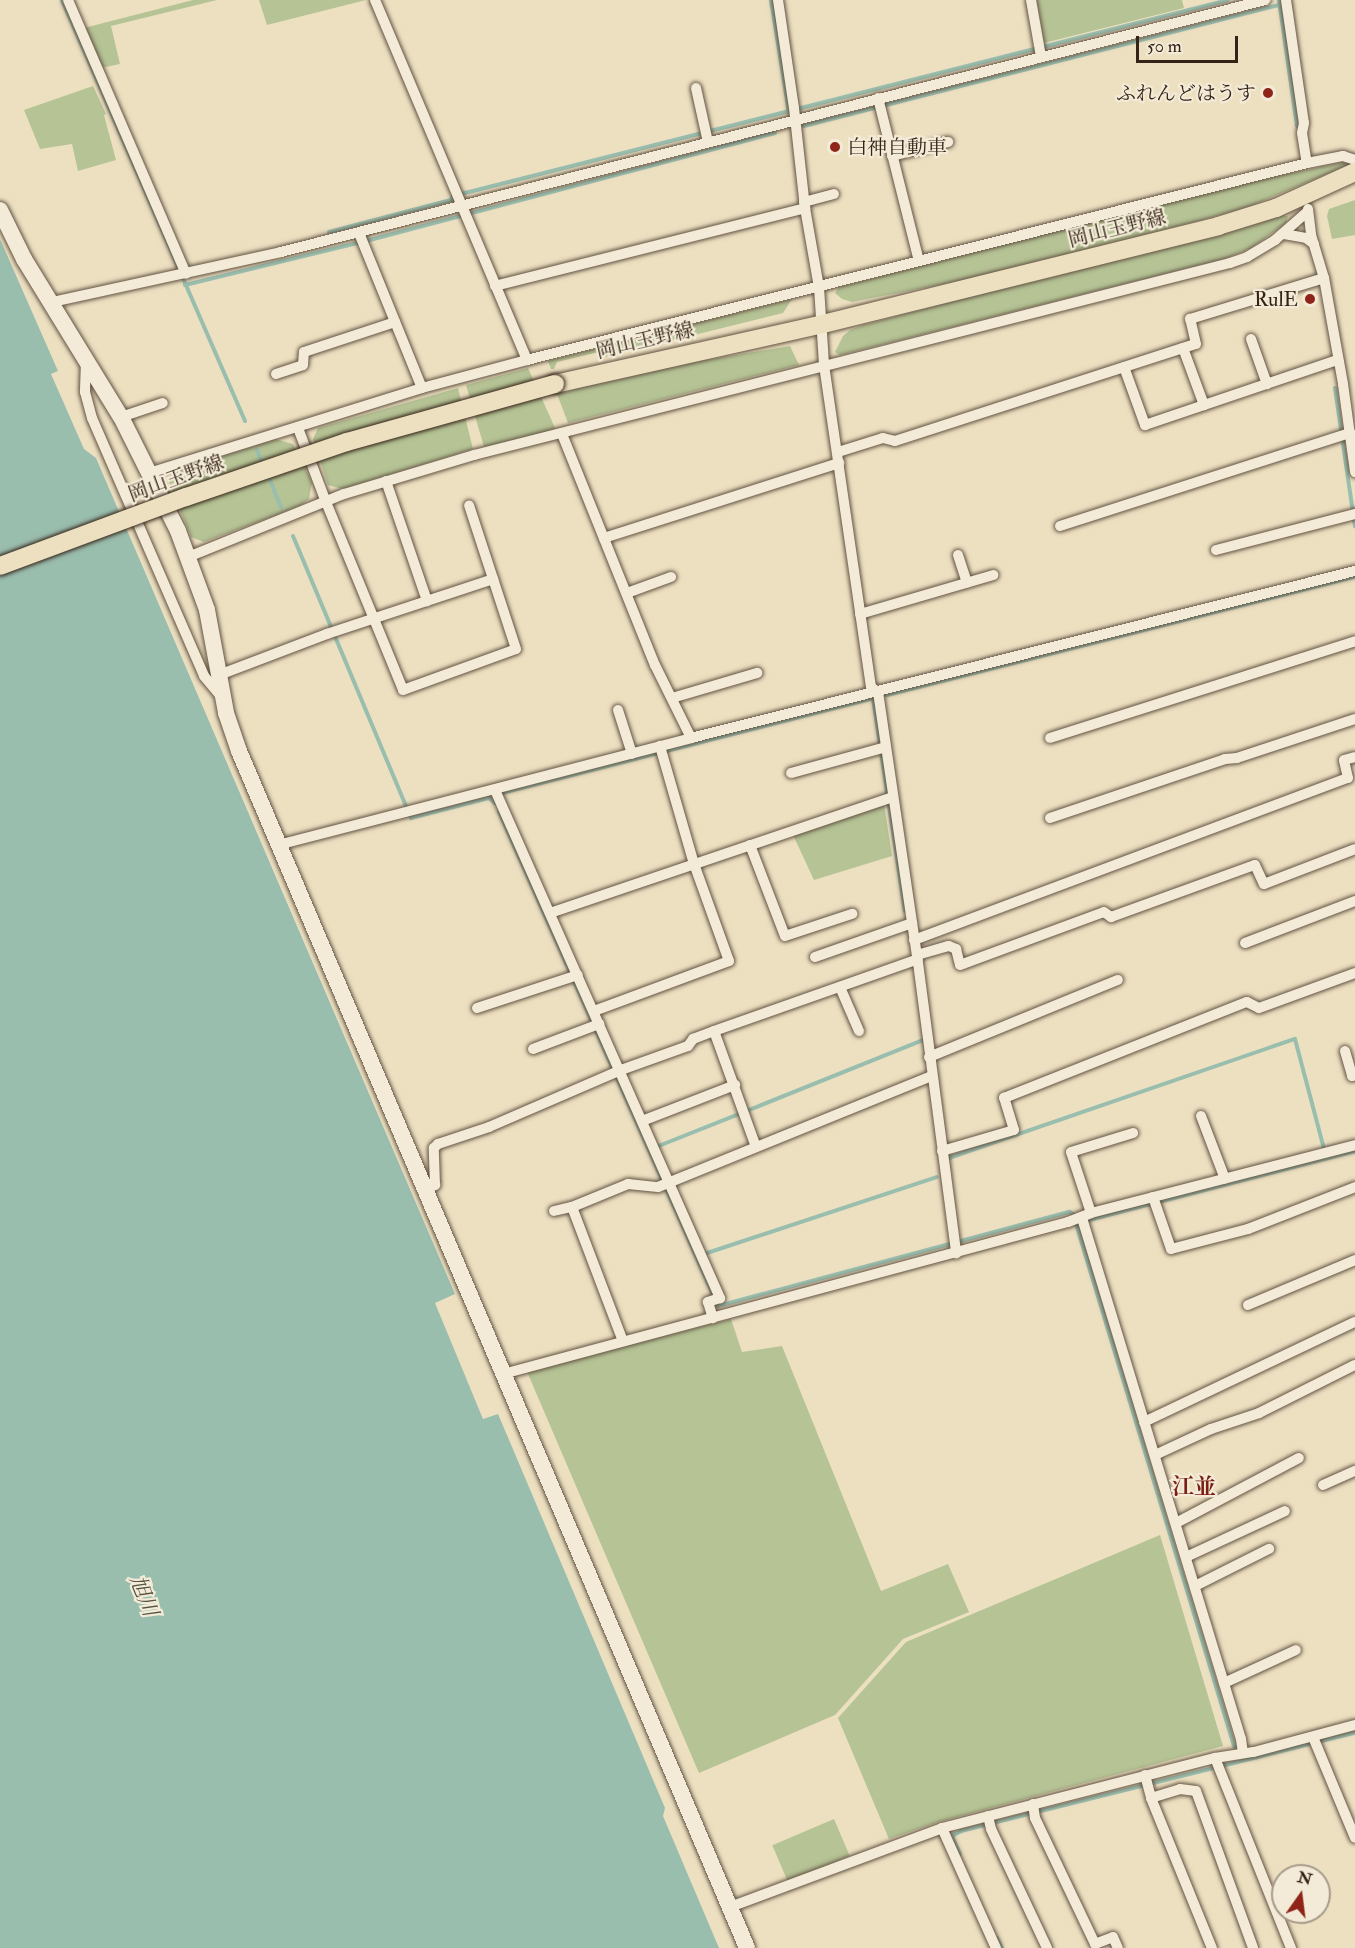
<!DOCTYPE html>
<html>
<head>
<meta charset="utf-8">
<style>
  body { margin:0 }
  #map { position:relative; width:1355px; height:1948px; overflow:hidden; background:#ede0c1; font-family:"IM FELL Double Pica","Noto Serif JP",serif }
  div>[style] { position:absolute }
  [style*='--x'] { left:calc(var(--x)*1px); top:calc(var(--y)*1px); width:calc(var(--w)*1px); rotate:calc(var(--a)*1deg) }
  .green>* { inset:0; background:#b5c395; transform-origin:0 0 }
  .water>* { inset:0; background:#9abeae }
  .stream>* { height:4px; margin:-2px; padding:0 2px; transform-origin:2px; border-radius:2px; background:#9abeae }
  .roads { filter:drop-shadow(0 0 2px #625242) drop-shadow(0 0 2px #625242) }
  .street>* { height:10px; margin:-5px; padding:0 5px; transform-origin:5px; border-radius:5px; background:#f3ebd7 }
  .secondary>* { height:16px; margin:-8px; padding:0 8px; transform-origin:8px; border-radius:8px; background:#f3ebd7 }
  .primary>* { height:18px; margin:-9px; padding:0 9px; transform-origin:9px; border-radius:9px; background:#ede0c1 }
  .bridges { filter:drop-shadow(0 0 2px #342317) drop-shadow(0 0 2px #342317) }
  .primary-bridge>* { height:18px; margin:-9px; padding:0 9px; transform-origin:9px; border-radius:9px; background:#ede0c1 }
  .dots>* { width:16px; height:16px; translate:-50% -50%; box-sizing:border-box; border:3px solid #f3ebd7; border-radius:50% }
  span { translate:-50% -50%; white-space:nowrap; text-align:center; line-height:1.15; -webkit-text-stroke:4.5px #f3ebd7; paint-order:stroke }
  .poi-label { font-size:20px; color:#342317 }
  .right { translate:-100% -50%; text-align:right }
  .left { translate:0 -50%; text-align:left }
  .street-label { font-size:20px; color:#342317 }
  .water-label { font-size:21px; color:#535244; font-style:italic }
  .quarter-label { font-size:22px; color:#7a1f14; font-weight:700 }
  .north { position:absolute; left:1271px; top:1864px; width:60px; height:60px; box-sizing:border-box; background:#f3ebd7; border:2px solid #a79b8a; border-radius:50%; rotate:14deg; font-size:16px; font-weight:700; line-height:24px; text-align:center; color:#342317 }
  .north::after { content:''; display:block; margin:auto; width:21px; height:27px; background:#8f2418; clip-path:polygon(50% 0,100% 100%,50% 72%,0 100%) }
  .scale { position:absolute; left:1136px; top:36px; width:102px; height:27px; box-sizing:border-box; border:3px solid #342317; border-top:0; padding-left:8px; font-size:18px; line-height:21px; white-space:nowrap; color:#342317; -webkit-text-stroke:4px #f3ebd7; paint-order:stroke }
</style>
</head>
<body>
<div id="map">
  <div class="green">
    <i style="clip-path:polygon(193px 0,217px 0,111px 26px,120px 64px,101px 68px,84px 28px)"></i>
    <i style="clip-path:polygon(259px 0,366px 0,267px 25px)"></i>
    <i style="clip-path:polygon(1037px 0,1182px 0,1184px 8px,1044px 43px)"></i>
    <i style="clip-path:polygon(93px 86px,106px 114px,104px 115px,116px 160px,78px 171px,72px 144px,40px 149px,24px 110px)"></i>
    <i style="clip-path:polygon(1344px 162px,1346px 166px,1248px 207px,1198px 221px,969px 279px,852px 302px,842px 299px,835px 293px,839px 287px,1246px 183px)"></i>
    <i style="clip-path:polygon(1355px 200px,1355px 235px,1332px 239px,1327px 216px,1329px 209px)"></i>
    <i style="clip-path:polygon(1282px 215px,1288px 216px,1286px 223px,1251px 248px,1224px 259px,840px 355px,835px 352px,843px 336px,850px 330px,863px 325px)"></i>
    <i style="clip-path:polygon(792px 299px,783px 313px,605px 357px,599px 352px,557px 362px,554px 369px,551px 369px,548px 361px)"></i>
    <i style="clip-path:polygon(790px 346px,799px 365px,568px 423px,557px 394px,647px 370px)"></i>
    <i style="clip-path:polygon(528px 368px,556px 430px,484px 447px,466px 385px)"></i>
    <i style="clip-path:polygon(458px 388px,473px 449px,343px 489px,328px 485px,313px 439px,318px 428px)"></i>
    <i style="clip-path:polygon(275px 439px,293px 444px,312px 482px,309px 499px,300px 506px,204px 542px,191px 537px,169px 482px,173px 472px)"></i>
    <i style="clip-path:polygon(884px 804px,892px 856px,814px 880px,793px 835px)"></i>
    <i style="clip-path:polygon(731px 1319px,742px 1352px,782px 1346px,881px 1591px,948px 1564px,969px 1612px,903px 1639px,835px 1715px,699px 1773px,528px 1374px,531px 1370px)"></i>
    <i style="clip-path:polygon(1160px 1535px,1223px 1746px,938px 1822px,889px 1839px,838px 1718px,906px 1642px)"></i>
    <i style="left:834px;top:1819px;width:40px;height:67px;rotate:67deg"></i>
  </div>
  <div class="water">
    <i style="clip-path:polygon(0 239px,58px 371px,51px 374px,84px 449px,96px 458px,455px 1294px,435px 1303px,483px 1419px,498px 1414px,665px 1808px,663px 1816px,719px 1948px,0 1948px)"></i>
  </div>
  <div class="stream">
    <i style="--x:62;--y:0;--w:459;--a:66.5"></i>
    <i style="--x:771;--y:0;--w:113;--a:80.9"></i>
    <i style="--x:1279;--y:0;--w:127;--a:81.9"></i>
    <i style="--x:804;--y:126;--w:490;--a:-14.3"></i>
    <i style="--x:329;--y:232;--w:126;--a:-14.7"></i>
    <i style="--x:451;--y:200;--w:4;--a:-63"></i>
    <i style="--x:453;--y:196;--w:799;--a:-14.19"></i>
    <i style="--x:185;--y:285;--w:186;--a:-13.7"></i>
    <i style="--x:366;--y:241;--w:423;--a:-14.8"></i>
    <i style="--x:1335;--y:388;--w:140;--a:81.8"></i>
    <i style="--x:257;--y:450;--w:17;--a:69"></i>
    <i style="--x:268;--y:475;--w:35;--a:68"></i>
    <i style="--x:293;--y:536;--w:306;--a:67.3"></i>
    <i style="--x:411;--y:818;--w:81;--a:-14.4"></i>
    <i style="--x:489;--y:798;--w:8;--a:40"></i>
    <i style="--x:887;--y:695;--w:483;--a:-14.2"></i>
    <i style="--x:873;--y:698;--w:215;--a:81.5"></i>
    <i style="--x:498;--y:794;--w:389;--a:-14.3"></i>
    <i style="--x:499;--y:812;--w:540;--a:66.09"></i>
    <i style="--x:718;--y:1306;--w:364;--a:-15"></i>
    <i style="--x:1070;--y:1212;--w:4;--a:34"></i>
    <i style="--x:1073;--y:1214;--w:556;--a:73.16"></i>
    <i style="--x:749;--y:1110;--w:188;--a:-21.9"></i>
    <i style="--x:656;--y:1147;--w:89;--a:-21.7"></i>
    <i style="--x:946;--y:1159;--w:369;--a:-19"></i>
    <i style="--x:1295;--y:1039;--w:114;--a:75.2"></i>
    <i style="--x:1089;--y:1220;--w:275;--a:-14.5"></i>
    <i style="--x:704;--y:1254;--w:245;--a:-18.3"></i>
    <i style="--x:960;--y:1854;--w:20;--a:-114"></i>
    <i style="--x:952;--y:1836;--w:10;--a:-29"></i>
    <i style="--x:961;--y:1831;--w:406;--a:-14"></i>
    <i style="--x:997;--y:1938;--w:11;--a:63"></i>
  </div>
  <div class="roads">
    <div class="street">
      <i style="--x:68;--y:0;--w:298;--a:66.7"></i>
      <i style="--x:375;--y:0;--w:391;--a:67.1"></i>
      <i style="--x:778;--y:0;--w:109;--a:81.6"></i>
      <i style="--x:794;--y:108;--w:101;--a:83.7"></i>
      <i style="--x:805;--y:208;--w:80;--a:80"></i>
      <i style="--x:819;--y:287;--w:78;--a:86.3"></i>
      <i style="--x:824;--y:365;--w:325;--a:81.7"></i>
      <i style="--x:871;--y:687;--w:9;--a:36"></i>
      <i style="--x:878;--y:692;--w:266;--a:81.6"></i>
      <i style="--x:917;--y:955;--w:301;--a:82.5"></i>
      <i style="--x:1031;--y:0;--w:58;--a:80"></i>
      <i style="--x:1286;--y:0;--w:124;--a:81.7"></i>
      <i style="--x:1304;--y:123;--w:10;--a:101"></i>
      <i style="--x:1302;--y:133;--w:30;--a:81"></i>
      <i style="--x:696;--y:88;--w:55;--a:77.5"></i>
      <i style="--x:878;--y:98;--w:168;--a:75.9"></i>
      <i style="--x:892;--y:156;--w:58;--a:-14"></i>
      <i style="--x:804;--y:202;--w:31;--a:-15"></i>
      <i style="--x:1308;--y:209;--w:26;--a:83"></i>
      <i style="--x:1311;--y:235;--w:45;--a:73.2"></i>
      <i style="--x:1324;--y:278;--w:108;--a:79.8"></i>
      <i style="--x:1343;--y:384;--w:89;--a:82.2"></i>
      <i style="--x:359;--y:233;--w:167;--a:67.9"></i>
      <i style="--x:1284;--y:234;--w:22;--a:10"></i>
      <i style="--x:1306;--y:238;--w:10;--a:37"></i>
      <i style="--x:495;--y:286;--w:320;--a:-14.1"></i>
      <i style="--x:52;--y:302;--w:234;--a:-12.3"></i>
      <i style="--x:281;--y:252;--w:1016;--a:-14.36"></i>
      <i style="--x:1251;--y:339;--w:48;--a:70.4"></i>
      <i style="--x:1183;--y:348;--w:61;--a:69.8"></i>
      <i style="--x:86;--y:361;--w:31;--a:92"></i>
      <i style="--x:85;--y:392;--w:27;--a:75"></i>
      <i style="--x:92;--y:418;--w:281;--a:66.5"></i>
      <i style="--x:204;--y:676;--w:26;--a:50"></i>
      <i style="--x:1124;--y:367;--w:62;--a:70.1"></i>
      <i style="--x:1145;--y:425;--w:203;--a:-18.7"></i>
      <i style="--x:276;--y:374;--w:28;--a:-18"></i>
      <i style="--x:303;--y:365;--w:13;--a:-86"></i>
      <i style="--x:304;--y:352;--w:96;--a:-18.2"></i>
      <i style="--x:121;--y:417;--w:44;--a:-18.4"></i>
      <i style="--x:298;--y:428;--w:79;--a:69.3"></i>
      <i style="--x:326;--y:502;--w:203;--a:67.7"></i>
      <i style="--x:403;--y:690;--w:120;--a:-19.9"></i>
      <i style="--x:516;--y:649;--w:151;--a:-108.1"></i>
      <i style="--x:562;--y:434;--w:249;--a:68.1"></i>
      <i style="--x:655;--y:665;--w:81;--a:63.7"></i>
      <i style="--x:838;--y:452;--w:47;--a:-17.3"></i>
      <i style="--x:883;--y:438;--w:12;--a:14"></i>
      <i style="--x:895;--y:441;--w:316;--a:-17.9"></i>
      <i style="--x:1196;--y:344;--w:26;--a:-103"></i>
      <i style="--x:1190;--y:319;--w:140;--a:-17"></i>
      <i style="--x:149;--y:473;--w:286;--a:-17.3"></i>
      <i style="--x:422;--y:388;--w:109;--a:-14.9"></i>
      <i style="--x:527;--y:360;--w:804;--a:-14.17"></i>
      <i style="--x:1307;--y:163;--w:37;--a:-11"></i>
      <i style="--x:1343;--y:156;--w:13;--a:18"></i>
      <i style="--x:386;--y:481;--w:127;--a:71.1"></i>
      <i style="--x:1060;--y:526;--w:305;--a:-17.8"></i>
      <i style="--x:604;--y:538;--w:247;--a:-17.7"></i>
      <i style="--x:1216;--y:550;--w:144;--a:-14.5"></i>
      <i style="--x:958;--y:555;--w:29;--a:72"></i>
      <i style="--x:188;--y:557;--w:168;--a:-22"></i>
      <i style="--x:344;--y:494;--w:136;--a:-16.7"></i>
      <i style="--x:474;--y:455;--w:780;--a:-14.25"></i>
      <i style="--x:1230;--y:263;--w:18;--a:-19"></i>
      <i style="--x:1247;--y:257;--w:33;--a:-31"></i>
      <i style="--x:1275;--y:240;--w:43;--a:-41.2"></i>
      <i style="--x:627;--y:593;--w:47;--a:-20"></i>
      <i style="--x:860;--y:614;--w:139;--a:-16.3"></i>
      <i style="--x:219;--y:675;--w:116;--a:-20.8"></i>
      <i style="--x:327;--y:634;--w:175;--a:-18.3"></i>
      <i style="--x:672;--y:698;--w:89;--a:-16.4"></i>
      <i style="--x:618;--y:710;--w:46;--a:72.3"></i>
      <i style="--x:1050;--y:738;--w:320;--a:-17.6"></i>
      <i style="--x:791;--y:773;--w:98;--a:-15.3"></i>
      <i style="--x:495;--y:790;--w:556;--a:66.11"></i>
      <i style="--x:720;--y:1298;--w:13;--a:162"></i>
      <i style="--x:708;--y:1302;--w:17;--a:73"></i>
      <i style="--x:1050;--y:818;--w:185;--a:-18.6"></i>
      <i style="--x:1225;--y:759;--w:12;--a:-5"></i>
      <i style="--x:1237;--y:758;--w:124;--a:-18.3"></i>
      <i style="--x:278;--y:845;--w:427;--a:-14.5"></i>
      <i style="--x:691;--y:738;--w:685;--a:-14.12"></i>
      <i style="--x:750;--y:845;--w:97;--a:69"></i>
      <i style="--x:785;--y:936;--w:71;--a:-18.2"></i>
      <i style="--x:550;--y:913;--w:362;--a:-18.7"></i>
      <i style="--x:914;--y:940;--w:463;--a:-20.5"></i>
      <i style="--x:1348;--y:778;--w:18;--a:-103"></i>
      <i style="--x:1344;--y:760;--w:11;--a:-15"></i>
      <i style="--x:1245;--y:943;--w:118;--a:-20.9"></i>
      <i style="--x:917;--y:955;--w:33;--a:-16"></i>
      <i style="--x:949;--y:946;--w:8;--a:23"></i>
      <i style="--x:956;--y:949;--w:16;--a:76"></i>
      <i style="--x:960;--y:965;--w:153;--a:-20.2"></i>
      <i style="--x:1104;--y:912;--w:9;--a:36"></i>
      <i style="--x:1111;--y:917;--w:153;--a:-19.9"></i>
      <i style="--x:1255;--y:865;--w:21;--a:65"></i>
      <i style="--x:1264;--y:884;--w:97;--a:-21"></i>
      <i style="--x:815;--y:957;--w:103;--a:-19.3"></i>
      <i style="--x:840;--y:987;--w:48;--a:66.6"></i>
      <i style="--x:477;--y:1008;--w:106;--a:-18.1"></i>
      <i style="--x:594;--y:1011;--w:144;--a:-20.3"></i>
      <i style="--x:729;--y:961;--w:103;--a:-109.8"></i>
      <i style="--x:694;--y:864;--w:123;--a:-106.1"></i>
      <i style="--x:714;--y:1031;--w:216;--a:-19.4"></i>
      <i style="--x:533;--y:1049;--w:71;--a:-20.7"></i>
      <i style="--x:1345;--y:1051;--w:26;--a:74"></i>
      <i style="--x:1352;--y:1076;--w:3;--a:-18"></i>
      <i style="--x:929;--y:1057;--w:204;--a:-22.2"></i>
      <i style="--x:1201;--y:1116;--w:67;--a:69.1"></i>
      <i style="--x:642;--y:1121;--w:100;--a:-21.2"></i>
      <i style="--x:942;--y:1151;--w:75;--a:-16.3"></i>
      <i style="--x:1014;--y:1130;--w:34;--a:-107"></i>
      <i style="--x:1004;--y:1098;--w:261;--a:-21.6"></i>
      <i style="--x:1247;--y:1002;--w:13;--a:27"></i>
      <i style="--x:1259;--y:1008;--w:102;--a:-20"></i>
      <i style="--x:424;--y:1191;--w:13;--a:-29"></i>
      <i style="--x:435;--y:1185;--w:37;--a:-92"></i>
      <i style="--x:434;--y:1148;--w:6;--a:-45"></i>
      <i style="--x:438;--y:1144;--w:54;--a:-18.4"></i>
      <i style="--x:489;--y:1127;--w:144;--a:-23.4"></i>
      <i style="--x:621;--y:1070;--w:71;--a:-19.7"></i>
      <i style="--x:688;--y:1046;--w:9;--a:-54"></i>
      <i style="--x:693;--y:1039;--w:22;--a:-21"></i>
      <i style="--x:714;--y:1031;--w:123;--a:70.1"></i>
      <i style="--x:1153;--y:1197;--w:55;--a:70.9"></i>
      <i style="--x:1171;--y:1249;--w:80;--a:-14.6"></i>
      <i style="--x:1248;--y:1229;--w:115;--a:-21.4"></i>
      <i style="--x:572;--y:1207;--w:143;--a:69.2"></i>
      <i style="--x:554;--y:1211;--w:18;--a:-13"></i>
      <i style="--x:572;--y:1207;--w:61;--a:-22.3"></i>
      <i style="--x:628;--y:1184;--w:30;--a:6"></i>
      <i style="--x:658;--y:1187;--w:295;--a:-22.1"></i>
      <i style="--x:1091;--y:1213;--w:64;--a:-108.2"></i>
      <i style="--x:1071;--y:1152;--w:65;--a:-17"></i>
      <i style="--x:1082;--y:1218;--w:545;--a:73.03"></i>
      <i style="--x:1241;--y:1739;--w:14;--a:82"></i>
      <i style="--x:1248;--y:1305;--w:116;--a:-22.8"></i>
      <i style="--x:503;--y:1374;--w:585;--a:-15.06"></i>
      <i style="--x:1068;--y:1222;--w:25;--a:-21"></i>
      <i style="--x:1091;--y:1213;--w:273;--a:-14.4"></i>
      <i style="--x:1144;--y:1422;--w:233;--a:-25.4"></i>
      <i style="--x:1155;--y:1455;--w:62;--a:-24.9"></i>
      <i style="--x:1211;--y:1429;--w:51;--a:-18.4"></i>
      <i style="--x:1259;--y:1413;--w:107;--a:-26.6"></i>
      <i style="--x:1323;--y:1485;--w:35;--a:-24"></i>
      <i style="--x:1176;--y:1523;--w:139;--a:-27.9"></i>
      <i style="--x:1186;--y:1557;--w:109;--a:-24.9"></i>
      <i style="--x:1195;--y:1586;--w:83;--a:-26.6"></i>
      <i style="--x:1224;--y:1683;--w:79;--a:-24.6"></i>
      <i style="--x:1313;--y:1737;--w:109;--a:67.4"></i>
      <i style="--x:1215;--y:1758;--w:205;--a:68.2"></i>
      <i style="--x:1145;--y:1775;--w:24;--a:75"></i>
      <i style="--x:1151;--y:1798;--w:162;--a:67.9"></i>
      <i style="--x:1151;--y:1798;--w:30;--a:-17"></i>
      <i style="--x:1180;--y:1789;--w:16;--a:7"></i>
      <i style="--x:1196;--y:1791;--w:167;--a:70"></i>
      <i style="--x:1033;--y:1804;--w:14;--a:82"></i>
      <i style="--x:1035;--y:1818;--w:140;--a:64.5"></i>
      <i style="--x:1095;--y:1944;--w:19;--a:-21"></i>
      <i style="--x:1113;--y:1937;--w:12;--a:66"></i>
      <i style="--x:988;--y:1816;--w:13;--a:77"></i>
      <i style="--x:991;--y:1829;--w:132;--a:64.8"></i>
      <i style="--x:942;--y:1828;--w:132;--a:65.8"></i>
      <i style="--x:730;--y:1907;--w:226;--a:-20.4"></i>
      <i style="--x:942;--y:1828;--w:282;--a:-14.4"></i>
      <i style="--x:1215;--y:1758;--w:39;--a:-9"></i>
      <i style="--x:1254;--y:1752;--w:105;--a:-15"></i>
    </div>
    <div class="secondary">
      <i style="--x:0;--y:210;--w:55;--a:63.9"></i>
      <i style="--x:24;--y:259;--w:185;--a:58.5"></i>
      <i style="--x:121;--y:417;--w:127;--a:63.4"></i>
      <i style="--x:178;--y:531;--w:84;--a:69.8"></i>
      <i style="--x:207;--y:610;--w:105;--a:79.5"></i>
      <i style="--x:226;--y:713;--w:40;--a:71.1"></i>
      <i style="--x:239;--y:751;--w:1300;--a:67"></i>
    </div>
    <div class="primary">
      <i style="--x:555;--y:384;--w:275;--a:-12.6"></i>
      <i style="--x:823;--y:324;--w:407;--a:-13.9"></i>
      <i style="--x:1218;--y:226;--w:61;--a:-17.2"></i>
      <i style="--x:1276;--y:208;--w:87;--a:-24.5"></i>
    </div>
  </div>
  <div class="bridges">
    <div class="primary-bridge">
      <i style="--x:0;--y:566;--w:198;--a:-20.4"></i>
      <i style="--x:186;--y:497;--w:170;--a:-18.9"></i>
      <i style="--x:347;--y:442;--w:216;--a:-15.6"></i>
    </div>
  </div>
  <div class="dots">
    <i style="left:1268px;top:93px;background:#8f2418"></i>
    <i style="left:835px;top:147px;background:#8f2418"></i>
    <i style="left:1310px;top:299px;background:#8f2418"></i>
  </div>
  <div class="poi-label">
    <span class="right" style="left:1256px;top:93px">ふれんどはうす</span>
    <span class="left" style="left:847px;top:147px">白神自動車</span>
    <span class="right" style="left:1298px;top:299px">RulE</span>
  </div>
  <div class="street-label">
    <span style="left:1117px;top:228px;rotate:-14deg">岡山玉野線</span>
    <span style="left:645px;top:340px;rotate:-13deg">岡山玉野線</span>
    <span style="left:176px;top:478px;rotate:-20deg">岡山玉野線</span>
  </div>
  <div class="water-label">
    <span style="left:143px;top:1596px;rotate:68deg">旭川</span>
  </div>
  <div class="quarter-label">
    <span style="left:1194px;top:1488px">江並</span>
  </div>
  <div class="north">N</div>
  <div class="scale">50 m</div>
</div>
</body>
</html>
